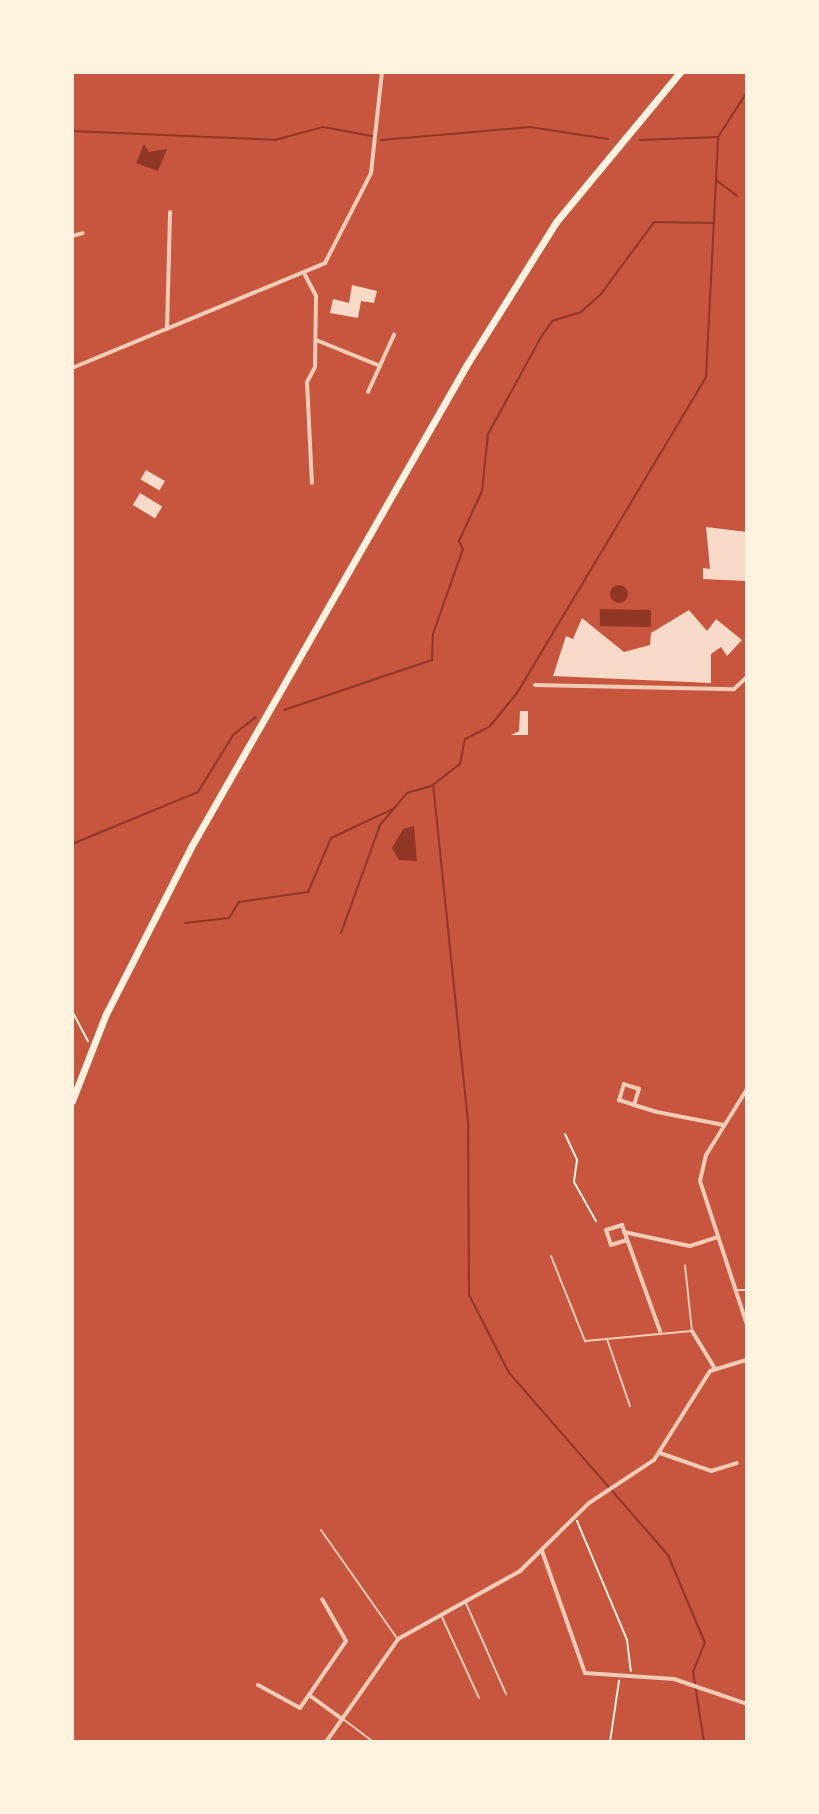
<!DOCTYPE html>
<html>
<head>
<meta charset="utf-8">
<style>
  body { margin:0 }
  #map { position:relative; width:819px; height:1814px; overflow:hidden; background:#c8553d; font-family:Lora,serif }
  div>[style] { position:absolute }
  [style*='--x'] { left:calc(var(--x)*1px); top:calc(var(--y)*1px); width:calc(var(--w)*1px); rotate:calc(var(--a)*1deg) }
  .water>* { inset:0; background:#8f3625; transform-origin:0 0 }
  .round { border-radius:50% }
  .stream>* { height:2px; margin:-1px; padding:0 1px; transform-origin:1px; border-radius:1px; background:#8f3625 }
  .building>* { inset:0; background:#f7dbc8; transform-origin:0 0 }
  .path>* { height:2px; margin:-1px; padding:0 1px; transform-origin:1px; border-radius:1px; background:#fff3e0 }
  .service>* { height:2px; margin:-1px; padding:0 1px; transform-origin:1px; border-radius:1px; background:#f1ccb7 }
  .minor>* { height:4px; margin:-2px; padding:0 2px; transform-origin:2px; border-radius:2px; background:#f1ccb7 }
  .primary>* { height:7px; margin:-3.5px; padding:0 3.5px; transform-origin:3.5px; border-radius:3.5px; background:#fff3e0 }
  span { translate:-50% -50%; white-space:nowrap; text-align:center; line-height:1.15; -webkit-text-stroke:6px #fff3e0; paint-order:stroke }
  .frame { position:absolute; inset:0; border:74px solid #fff3e0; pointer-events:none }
</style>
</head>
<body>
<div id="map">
  <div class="water">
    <i style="clip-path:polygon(144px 144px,149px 152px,167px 149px,158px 171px,136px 163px)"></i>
    <i class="round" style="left:610px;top:585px;width:18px;height:18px"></i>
    <i style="left:600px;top:609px;width:51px;height:17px;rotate:1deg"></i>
    <i style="clip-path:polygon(414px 826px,417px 861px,399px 860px,392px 848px,403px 829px)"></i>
  </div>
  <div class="stream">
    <i style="--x:72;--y:131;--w:203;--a:2.5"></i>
    <i style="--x:275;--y:140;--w:50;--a:-15.2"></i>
    <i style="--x:323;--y:127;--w:55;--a:10.5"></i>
    <i style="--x:381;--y:140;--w:150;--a:-5"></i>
    <i style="--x:530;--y:127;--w:79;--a:8.7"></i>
    <i style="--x:640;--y:140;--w:78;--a:-2.2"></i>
    <i style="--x:716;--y:180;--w:26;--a:37"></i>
    <i style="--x:284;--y:710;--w:156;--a:-18.7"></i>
    <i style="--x:432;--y:660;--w:26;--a:-88"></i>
    <i style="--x:433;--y:634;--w:90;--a:-70.6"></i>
    <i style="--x:463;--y:549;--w:9;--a:-117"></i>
    <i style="--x:459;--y:541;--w:55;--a:-65.3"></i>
    <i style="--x:482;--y:491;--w:57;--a:-84"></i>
    <i style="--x:488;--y:434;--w:111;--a:-61.3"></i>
    <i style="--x:541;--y:337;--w:19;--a:-55"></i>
    <i style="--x:552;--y:321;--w:30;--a:-17"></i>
    <i style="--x:581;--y:312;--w:27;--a:-42"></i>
    <i style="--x:601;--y:294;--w:89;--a:-53.6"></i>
    <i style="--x:654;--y:222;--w:60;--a:1"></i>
    <i style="--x:72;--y:844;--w:136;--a:-22.4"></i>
    <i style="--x:198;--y:792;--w:67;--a:-58.4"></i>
    <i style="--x:233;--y:735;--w:29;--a:-38"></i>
    <i style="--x:185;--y:923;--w:44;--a:-6.5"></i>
    <i style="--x:229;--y:918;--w:19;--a:-58"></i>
    <i style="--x:239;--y:902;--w:70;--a:-8.2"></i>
    <i style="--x:308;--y:892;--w:59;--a:-66.9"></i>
    <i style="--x:331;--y:838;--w:68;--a:-25.1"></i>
    <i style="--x:341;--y:933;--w:115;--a:-70.1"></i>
    <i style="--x:380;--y:825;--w:42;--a:-49.8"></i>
    <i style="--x:407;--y:793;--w:26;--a:-16"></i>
    <i style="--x:704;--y:1742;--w:71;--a:-98.9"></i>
    <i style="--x:693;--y:1672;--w:31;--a:-68"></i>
    <i style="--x:705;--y:1643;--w:95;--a:-112.8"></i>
    <i style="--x:668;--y:1555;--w:242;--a:-131.1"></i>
    <i style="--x:509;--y:1373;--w:88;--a:-117.1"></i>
    <i style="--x:469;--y:1295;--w:173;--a:-90.3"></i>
    <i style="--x:468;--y:1122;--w:339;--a:-95.9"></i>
    <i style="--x:433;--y:785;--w:34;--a:-38"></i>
    <i style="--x:460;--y:764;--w:25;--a:-79"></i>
    <i style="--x:465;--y:739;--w:28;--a:-27"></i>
    <i style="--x:490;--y:726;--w:43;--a:-50.7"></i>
    <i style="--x:517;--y:693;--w:368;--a:-59.1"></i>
    <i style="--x:706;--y:377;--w:240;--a:-87.1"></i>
    <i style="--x:718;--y:137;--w:54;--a:-57.2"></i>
  </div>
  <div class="building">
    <i style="clip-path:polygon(352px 285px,377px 291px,374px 303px,361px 301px,358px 318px,330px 313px,333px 299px,349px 303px)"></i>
    <i style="left:146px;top:470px;width:22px;height:11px;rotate:30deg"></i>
    <i style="left:140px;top:493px;width:26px;height:14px;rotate:31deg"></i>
    <i style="clip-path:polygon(706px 527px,747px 532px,746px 581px,703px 579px,703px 568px,710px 569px)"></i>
    <i style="clip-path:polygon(689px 610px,707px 631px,716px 619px,742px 640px,727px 656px,721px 647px,711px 654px,711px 683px,553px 676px,566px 636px,573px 639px,582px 618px,624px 652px,650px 645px,651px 633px)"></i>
    <i style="clip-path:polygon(520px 711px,528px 711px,528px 735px,511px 735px,519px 731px)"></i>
  </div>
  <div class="path">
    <i style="--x:72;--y:1011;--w:34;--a:62"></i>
    <i style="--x:565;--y:1134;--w:29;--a:65"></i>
    <i style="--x:577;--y:1160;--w:22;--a:98"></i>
    <i style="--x:574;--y:1182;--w:45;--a:60.6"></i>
    <i style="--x:577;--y:1521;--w:129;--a:67.2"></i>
    <i style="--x:627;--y:1640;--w:31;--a:83"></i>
    <i style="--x:610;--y:1742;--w:62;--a:-81.6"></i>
  </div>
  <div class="service">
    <i style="--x:551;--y:1256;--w:92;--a:68.2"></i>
    <i style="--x:585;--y:1341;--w:107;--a:-5.3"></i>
    <i style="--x:692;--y:1331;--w:66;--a:-96.1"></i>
    <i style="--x:736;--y:1290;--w:11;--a:0"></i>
    <i style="--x:607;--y:1339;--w:71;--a:71.1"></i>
    <i style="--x:321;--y:1530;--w:132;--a:54.9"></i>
    <i style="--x:465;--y:1601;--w:102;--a:66.2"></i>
    <i style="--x:441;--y:1615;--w:91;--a:65.4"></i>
    <i style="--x:343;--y:1719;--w:39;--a:37"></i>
  </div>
  <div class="minor">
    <i style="--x:72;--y:236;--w:11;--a:-15"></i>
    <i style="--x:305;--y:275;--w:24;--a:62"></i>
    <i style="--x:316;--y:296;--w:71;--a:90.8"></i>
    <i style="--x:315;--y:367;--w:17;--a:118"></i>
    <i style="--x:307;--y:382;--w:101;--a:87.2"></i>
    <i style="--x:167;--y:329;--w:117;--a:-88.5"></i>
    <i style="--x:316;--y:340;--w:69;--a:22.1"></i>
    <i style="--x:72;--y:368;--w:274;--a:-22.5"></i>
    <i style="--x:325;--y:263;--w:101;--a:-62.9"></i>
    <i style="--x:371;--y:173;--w:102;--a:-83.8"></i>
    <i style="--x:368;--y:392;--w:63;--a:-65.5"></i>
    <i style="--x:535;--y:685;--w:199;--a:1.2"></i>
    <i style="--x:734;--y:689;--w:18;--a:-43"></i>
    <i style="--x:747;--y:1089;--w:78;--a:121.8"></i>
    <i style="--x:706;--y:1155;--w:27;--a:103"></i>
    <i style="--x:700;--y:1181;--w:151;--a:71.9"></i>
    <i style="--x:634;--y:1105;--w:17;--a:-73"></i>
    <i style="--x:639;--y:1089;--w:16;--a:-162"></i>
    <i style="--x:624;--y:1084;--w:17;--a:107"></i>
    <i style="--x:619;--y:1100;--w:16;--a:18"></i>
    <i style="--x:634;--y:1105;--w:24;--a:17"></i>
    <i style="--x:657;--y:1112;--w:10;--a:11"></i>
    <i style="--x:667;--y:1114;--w:58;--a:10.9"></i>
    <i style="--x:624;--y:1232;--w:67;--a:12"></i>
    <i style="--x:690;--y:1246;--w:28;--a:-18"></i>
    <i style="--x:627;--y:1240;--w:17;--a:163"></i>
    <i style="--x:611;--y:1245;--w:16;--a:-108"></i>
    <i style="--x:606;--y:1230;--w:17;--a:-17"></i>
    <i style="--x:622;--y:1225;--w:113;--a:70.3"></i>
    <i style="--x:692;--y:1331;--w:42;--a:58.6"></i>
    <i style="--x:660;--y:1453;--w:54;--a:19.4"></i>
    <i style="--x:711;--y:1471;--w:27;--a:-17"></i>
    <i style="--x:542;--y:1551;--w:129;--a:70.6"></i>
    <i style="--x:585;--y:1673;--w:89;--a:3.9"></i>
    <i style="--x:674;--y:1679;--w:77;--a:18.9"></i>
    <i style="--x:258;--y:1685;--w:48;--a:28.7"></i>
    <i style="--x:300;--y:1708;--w:81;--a:-55.5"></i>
    <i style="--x:346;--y:1641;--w:48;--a:-119.7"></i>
    <i style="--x:309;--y:1695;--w:41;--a:36"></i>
    <i style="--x:326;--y:1742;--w:126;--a:-55"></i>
    <i style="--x:398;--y:1639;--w:140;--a:-29.1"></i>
    <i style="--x:520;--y:1571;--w:97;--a:-44.6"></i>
    <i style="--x:589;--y:1503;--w:78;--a:-33.5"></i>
    <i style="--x:654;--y:1460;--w:105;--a:-57.8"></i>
    <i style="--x:710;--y:1371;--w:39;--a:-17"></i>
  </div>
  <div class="primary">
    <i style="--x:72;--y:1101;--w:93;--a:-68.7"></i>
    <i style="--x:106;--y:1014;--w:187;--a:-63"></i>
    <i style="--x:191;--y:847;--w:554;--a:-60.24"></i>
    <i style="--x:466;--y:366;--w:170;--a:-58"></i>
    <i style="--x:556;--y:222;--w:195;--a:-50.4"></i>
  </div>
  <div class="frame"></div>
</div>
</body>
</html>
